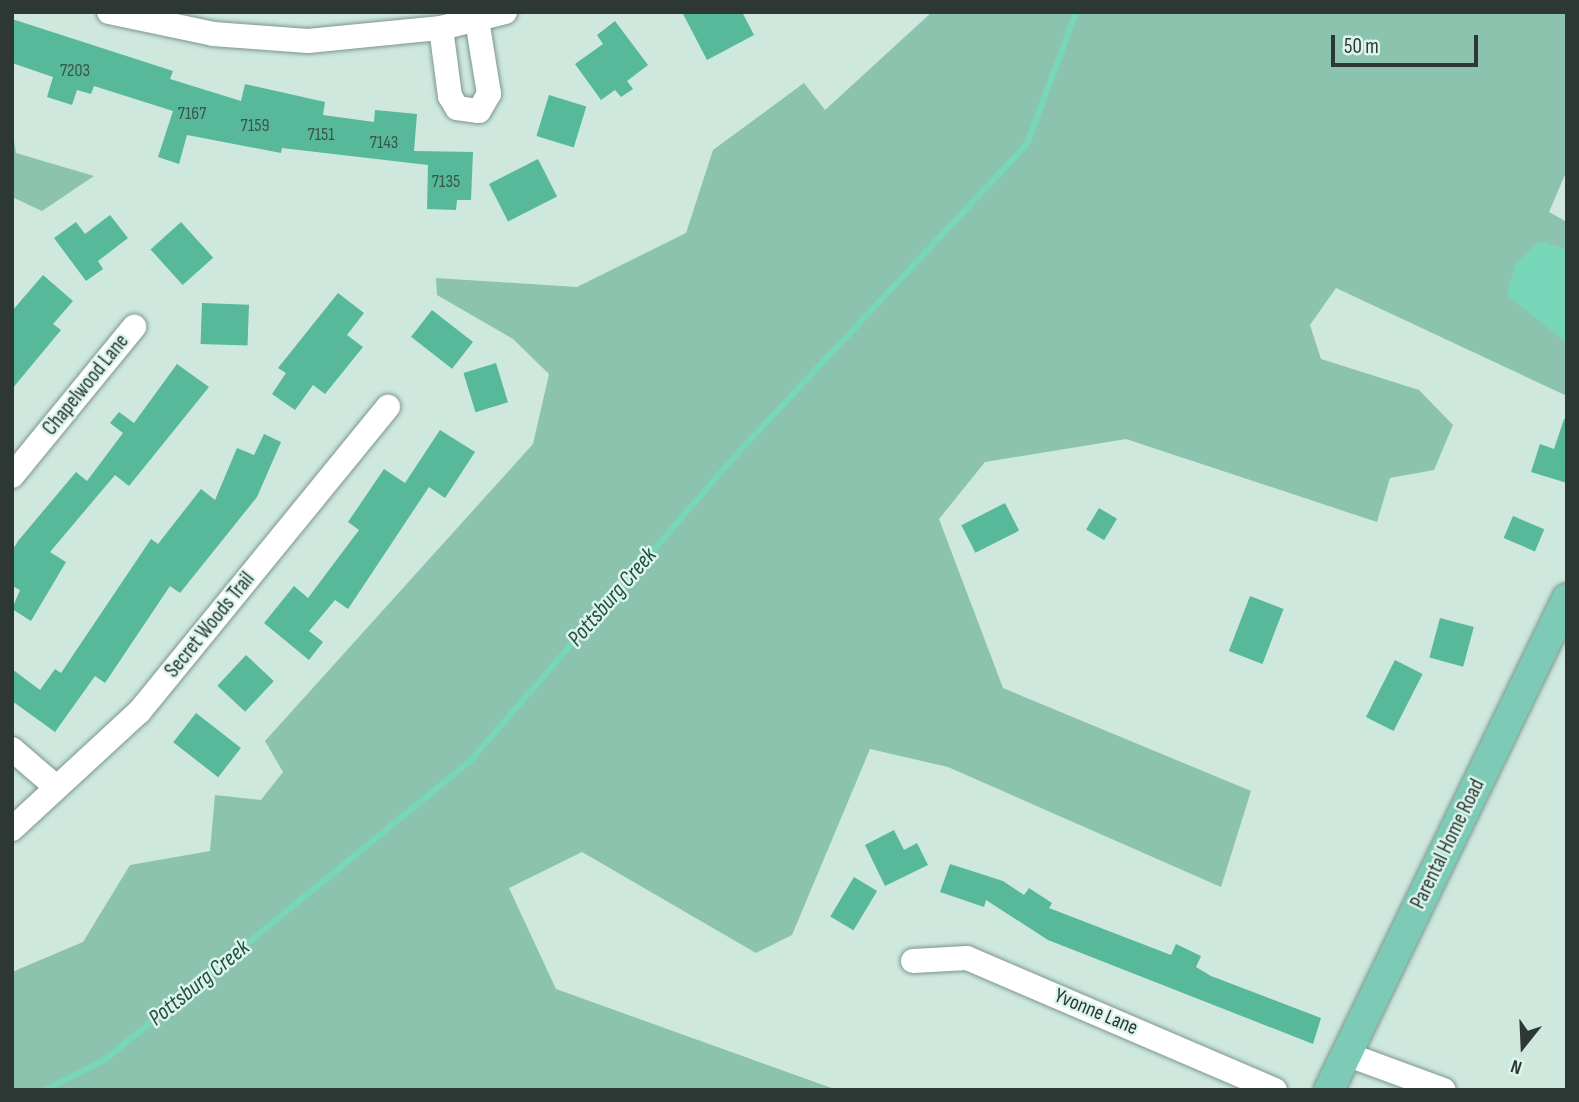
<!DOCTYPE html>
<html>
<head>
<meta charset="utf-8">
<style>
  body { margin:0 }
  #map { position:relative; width:1579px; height:1102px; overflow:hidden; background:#cee8de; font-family:"Sofia Sans Condensed",sans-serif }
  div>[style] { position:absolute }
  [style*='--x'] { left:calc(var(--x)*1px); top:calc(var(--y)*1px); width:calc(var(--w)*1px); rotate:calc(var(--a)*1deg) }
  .green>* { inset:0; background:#8bc3af }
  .water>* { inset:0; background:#77d7b8 }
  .stream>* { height:6px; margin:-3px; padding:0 3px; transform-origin:3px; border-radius:3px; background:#77d7b8 }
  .building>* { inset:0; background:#57b89a; transform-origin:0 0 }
  .roads { filter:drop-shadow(0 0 2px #7e968d) drop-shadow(0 0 2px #7e968d) }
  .minor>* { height:24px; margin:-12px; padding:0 12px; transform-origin:12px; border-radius:12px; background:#fff }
  .major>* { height:30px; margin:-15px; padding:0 15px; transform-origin:15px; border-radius:15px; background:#7dcab6 }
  span { translate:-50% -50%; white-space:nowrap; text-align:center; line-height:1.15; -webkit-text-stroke:5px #dbf5eb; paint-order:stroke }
  .number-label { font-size:18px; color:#38574d }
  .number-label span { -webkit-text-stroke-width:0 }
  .street-label { font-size:21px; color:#2d3733 }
  .water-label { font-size:23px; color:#244f41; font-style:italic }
  .frame { position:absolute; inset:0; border:14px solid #2d3733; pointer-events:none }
  .north { position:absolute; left:1488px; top:1011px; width:70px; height:70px; -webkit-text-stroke:5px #dbf5eb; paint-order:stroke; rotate:198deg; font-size:19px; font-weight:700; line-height:28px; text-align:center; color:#2d3733 }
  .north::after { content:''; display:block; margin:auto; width:24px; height:32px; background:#2d3733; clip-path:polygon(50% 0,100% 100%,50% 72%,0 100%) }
  .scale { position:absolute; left:1331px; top:35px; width:147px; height:32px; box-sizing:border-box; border:4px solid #2d3733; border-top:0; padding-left:9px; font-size:21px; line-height:24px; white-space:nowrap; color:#2d3733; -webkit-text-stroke:5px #dbf5eb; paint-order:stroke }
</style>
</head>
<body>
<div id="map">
  <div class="green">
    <i style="clip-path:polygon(932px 12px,1567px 12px,1567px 170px,1549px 212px,1567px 222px,1567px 396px,1336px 288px,1310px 325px,1321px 359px,1419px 390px,1453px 425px,1434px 470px,1390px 478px,1377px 522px,1126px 439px,985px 462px,939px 519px,1003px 688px,1251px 791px,1221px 887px,948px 767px,870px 749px,792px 935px,756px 953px,582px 852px,509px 888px,556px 989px,837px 1090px,12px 1090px,12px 972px,83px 942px,130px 865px,210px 851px,215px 795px,261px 800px,283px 772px,265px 741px,533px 444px,549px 374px,513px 339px,437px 295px,436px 278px,577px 287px,686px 233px,713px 150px,804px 83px,825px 110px)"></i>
    <i style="clip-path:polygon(12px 126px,16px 153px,94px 176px,42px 211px,12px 197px)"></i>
  </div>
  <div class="water">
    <i style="clip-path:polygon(1539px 241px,1567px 249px,1567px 343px,1507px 295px,1515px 264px)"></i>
  </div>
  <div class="stream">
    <i style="--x:45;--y:1090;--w:68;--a:-26.9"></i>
    <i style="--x:106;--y:1059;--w:470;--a:-39.3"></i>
    <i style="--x:470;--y:761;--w:403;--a:-49"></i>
    <i style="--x:734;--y:457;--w:429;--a:-46.9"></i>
    <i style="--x:1027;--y:144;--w:141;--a:-69.6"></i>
  </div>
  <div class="building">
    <i style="clip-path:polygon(682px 12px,742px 12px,754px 35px,707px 60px)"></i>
    <i style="clip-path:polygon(12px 19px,173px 71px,170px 79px,241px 101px,245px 84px,325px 102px,323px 115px,374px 122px,375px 110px,417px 114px,414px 151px,473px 152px,471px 200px,457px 200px,456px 210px,427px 209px,428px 165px,282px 148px,281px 153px,187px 135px,179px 164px,158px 157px,173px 111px,94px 86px,91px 94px,77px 90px,72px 105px,47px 97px,53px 77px,12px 63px)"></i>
    <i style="clip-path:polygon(615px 21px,648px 65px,627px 81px,633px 89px,621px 97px,615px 90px,601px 100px,575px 64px,603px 44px,597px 35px)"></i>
    <i style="left:549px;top:95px;width:39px;height:43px;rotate:17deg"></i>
    <i style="left:538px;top:159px;width:42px;height:55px;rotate:63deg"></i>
    <i style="clip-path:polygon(110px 215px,128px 238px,98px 261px,103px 269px,86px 281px,54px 238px,76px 222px,85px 234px)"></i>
    <i style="left:181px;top:222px;width:48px;height:41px;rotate:48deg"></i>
    <i style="clip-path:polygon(43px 275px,73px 301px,53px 324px,61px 330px,12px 389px,12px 311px)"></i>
    <i style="clip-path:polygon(338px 293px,364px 313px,347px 335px,363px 347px,325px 394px,313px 385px,295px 410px,272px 394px,286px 373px,278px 368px)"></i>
    <i style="left:202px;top:303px;width:47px;height:41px;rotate:2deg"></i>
    <i style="left:432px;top:310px;width:52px;height:34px;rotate:38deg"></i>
    <i style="left:496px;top:363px;width:41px;height:34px;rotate:73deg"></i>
    <i style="clip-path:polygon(177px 364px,209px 387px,129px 486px,115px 475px,50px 552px,66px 562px,31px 621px,12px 609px,20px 590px,12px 586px,12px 551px,18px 541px,76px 472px,87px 481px,123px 433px,110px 423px,119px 412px,134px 423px)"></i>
    <i style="clip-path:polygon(1564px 419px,1567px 419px,1567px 483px,1531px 472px,1540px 444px,1554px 449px)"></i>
    <i style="clip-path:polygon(440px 430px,475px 452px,445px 498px,429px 487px,348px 609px,335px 600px,309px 631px,323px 642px,309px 660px,264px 623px,294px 586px,308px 598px,359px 530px,348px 522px,384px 469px,405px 483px)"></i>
    <i style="clip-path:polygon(264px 434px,281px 442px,257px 497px,180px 593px,170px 586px,105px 683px,95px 676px,55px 732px,12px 701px,12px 669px,40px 690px,55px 669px,61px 673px,151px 539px,158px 544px,201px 489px,215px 500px,237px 448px,254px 455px)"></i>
    <i style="left:1005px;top:503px;width:31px;height:49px;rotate:63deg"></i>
    <i style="left:1099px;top:508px;width:21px;height:25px;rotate:31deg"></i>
    <i style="left:1513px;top:516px;width:34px;height:24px;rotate:23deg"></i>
    <i style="left:1250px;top:596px;width:36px;height:59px;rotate:21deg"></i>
    <i style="left:1440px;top:618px;width:35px;height:41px;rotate:15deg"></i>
    <i style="left:246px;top:655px;width:38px;height:42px;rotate:43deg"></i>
    <i style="left:1395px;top:660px;width:31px;height:64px;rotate:27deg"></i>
    <i style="left:196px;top:713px;width:57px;height:37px;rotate:38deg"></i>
    <i style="clip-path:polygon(894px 830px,904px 850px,917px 843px,928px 865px,885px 886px,865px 845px)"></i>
    <i style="clip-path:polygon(950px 864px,1003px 881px,1024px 895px,1029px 888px,1052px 903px,1049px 908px,1171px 955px,1176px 944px,1201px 956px,1196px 967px,1211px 976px,1321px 1018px,1313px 1044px,1048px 940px,986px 900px,984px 907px,940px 892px)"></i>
    <i style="left:854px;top:877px;width:27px;height:46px;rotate:31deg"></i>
  </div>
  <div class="roads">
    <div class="minor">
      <i style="--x:109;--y:12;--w:106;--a:11.9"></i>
      <i style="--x:213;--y:34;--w:95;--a:4.2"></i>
      <i style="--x:308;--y:41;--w:134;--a:-5.6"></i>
      <i style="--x:441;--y:28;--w:66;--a:-14"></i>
      <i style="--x:441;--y:28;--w:69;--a:82.5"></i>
      <i style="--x:450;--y:96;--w:14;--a:60"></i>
      <i style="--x:457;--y:108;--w:22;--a:8"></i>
      <i style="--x:479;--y:111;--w:20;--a:-60"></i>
      <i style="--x:489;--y:94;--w:75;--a:-99.2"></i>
      <i style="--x:12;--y:476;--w:193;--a:-50.7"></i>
      <i style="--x:12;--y:749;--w:58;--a:40.8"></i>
      <i style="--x:12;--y:829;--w:173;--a:-42.7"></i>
      <i style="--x:139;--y:712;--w:394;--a:-50.8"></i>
      <i style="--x:913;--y:961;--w:54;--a:-3.2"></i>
      <i style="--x:967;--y:958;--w:335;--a:23.2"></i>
      <i style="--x:1346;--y:1054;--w:104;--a:20.2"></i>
    </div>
    <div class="major">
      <i style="--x:1329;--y:1090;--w:546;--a:-64.14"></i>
    </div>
  </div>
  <div class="number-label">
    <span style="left:75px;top:71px">7203</span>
    <span style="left:192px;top:114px">7167</span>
    <span style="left:255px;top:126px">7159</span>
    <span style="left:321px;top:135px">7151</span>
    <span style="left:384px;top:143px">7143</span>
    <span style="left:446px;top:182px">7135</span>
  </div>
  <div class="street-label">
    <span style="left:86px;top:385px;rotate:-51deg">Chapelwood Lane</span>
    <span style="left:210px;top:625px;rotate:-51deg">Secret Woods Trail</span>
    <span style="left:1448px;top:844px;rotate:-64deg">Parental Home Road</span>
    <span style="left:1096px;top:1012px;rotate:23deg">Yvonne Lane</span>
  </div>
  <div class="water-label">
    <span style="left:612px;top:597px;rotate:-49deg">Pottsburg Creek</span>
    <span style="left:199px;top:983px;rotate:-39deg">Pottsburg Creek</span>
  </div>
  <div class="frame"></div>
  <div class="north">N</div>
  <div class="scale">50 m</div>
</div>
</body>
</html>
